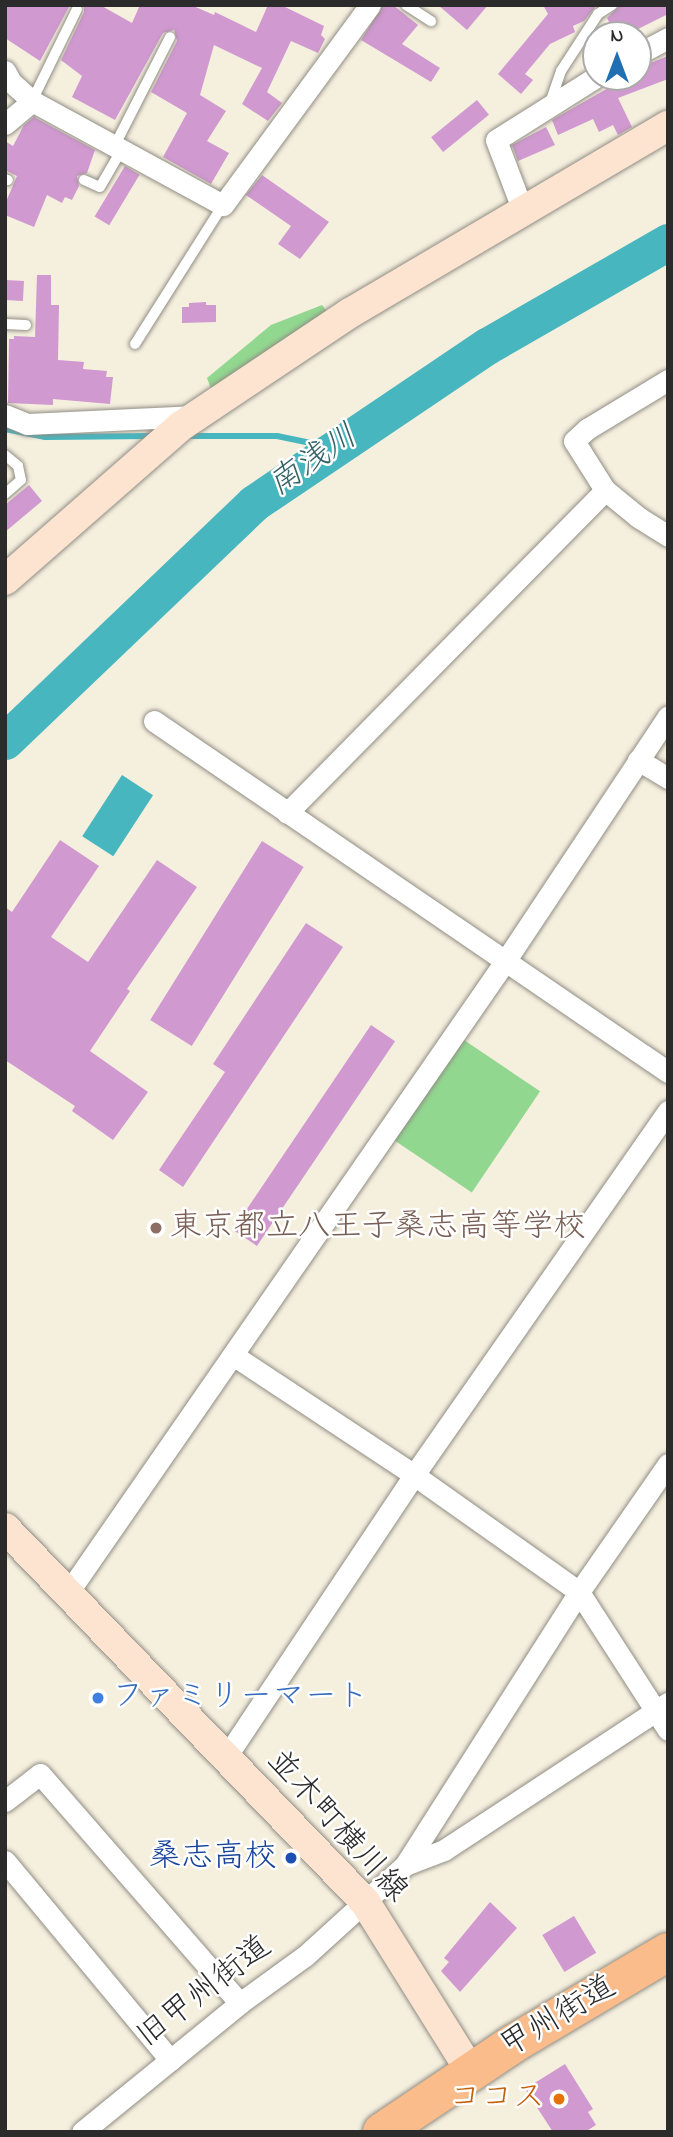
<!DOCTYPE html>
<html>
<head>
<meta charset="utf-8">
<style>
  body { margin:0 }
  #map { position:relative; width:673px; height:2137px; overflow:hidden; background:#f5efde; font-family:"Indie Flower","Klee One",sans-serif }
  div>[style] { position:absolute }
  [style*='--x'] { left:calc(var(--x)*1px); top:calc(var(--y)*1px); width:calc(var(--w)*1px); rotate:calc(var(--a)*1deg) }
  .green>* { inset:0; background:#92d790; transform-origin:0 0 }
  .water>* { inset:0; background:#47b6bf; transform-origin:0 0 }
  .stream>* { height:6px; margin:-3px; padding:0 3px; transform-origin:3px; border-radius:3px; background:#47b6bf }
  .river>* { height:37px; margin:-18.5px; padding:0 18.5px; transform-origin:18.5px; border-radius:18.5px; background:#47b6bf }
  .building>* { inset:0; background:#d099d0; transform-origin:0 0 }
  .roads { filter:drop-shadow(0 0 2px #908d84) drop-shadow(0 0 2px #908d84) }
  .lane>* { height:10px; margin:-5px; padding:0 5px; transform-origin:5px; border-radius:5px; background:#fff }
  .street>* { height:21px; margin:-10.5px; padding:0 10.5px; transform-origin:10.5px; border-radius:10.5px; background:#fff }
  .secondary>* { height:30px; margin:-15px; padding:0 15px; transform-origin:15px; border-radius:15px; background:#fde4d0 }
  .highway>* { height:38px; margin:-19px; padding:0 19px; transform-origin:19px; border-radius:19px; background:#f9bc8a }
  .dots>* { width:19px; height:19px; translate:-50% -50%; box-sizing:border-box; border:4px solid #fff; border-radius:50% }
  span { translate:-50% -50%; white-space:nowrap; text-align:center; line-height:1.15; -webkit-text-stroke:5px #fff; paint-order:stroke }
  .education-label { font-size:32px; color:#785e54 }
  .left { translate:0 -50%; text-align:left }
  .shop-label { font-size:32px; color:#366cbe }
  .street-label { font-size:32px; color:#2b2b2b }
  .transit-label { font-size:32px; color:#164399 }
  .right { translate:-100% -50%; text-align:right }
  .food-label { font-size:32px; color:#c56008 }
  .water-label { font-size:33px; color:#366366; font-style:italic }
  .frame { position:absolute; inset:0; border:7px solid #2b2b2b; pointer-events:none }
  .north { position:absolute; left:582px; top:21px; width:70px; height:70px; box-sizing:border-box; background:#fff; border:2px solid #aaa; border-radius:50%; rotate:0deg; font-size:19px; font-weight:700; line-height:28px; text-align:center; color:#2b2b2b }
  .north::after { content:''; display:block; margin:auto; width:24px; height:32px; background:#1f6fb2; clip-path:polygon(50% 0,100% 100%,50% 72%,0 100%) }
</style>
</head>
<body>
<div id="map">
  <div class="green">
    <i style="clip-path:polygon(322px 305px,328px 313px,212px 391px,207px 378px,271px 325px)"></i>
    <i style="left:458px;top:1036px;width:99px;height:122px;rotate:34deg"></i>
  </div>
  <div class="water">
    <i style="left:122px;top:775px;width:37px;height:73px;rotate:33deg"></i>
  </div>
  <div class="stream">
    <i style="--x:5;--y:429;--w:41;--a:11.3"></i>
    <i style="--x:45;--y:437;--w:107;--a:-0.5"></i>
    <i style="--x:184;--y:436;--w:93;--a:0"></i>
    <i style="--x:277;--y:436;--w:59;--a:11.7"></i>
  </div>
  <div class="river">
    <i style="--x:5;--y:741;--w:344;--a:-43.7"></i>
    <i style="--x:254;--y:503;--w:281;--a:-34"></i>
    <i style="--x:487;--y:346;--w:209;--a:-29.9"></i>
  </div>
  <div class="building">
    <i style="clip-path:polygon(5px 5px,70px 5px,40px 61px,5px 38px)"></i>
    <i style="clip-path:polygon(84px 5px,100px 5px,132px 23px,140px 5px,191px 5px,214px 15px,215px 12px,256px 32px,268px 5px,281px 5px,324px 26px,321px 35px,325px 39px,318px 53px,291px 41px,267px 92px,282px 103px,268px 121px,242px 104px,262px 68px,214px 45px,200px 95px,226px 111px,207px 141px,229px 153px,211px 184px,163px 157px,187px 113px,151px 92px,177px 41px,174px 30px,163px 33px,115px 120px,72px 97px,82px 76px,61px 60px,84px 12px)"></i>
    <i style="clip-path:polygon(383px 5px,393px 5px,418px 25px,402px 44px,440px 68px,431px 82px,361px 40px)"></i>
    <i style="clip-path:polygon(438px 5px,488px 5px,467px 30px)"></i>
    <i style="clip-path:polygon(543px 5px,597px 5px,584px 21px,573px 26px,575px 32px,550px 44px,525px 74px,533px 80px,521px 94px,498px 74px,548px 14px)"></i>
    <i style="clip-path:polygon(620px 5px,668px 5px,668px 14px,626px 35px,616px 35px,607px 18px)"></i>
    <i style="clip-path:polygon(668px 56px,668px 79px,618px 98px,632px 127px,618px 135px,613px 125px,599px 132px,593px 119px,558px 135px,552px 120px,617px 83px,615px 77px,638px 77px,638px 68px)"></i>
    <i style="left:477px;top:100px;width:19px;height:59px;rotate:51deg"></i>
    <i style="clip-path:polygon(34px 117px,95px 150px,87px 173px,77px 176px,79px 186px,72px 200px,65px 197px,62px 203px,47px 195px,34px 227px,5px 215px,5px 204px,17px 176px,5px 170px,5px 141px,13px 146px,24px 125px)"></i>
    <i style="clip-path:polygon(546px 127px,555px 145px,518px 161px,512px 145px)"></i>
    <i style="left:125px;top:166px;width:17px;height:59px;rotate:31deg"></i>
    <i style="clip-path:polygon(262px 175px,329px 222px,300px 259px,278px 244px,291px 226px,246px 195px)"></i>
    <i style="clip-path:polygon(37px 275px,51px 275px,51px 305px,59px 305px,58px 360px,84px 362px,83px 369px,107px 371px,106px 377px,113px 377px,110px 404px,53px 399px,53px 405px,8px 403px,9px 339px,14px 339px,14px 336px,35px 337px)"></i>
    <i style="left:6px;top:280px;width:18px;height:20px;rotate:3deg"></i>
    <i style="clip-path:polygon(206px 302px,206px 305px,216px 305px,216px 322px,182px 323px,182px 307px,189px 307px,189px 303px)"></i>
    <i style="clip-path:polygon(29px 485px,42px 501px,5px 532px,5px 505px)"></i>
    <i style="clip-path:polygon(60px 840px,99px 866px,51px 937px,88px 962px,157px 860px,197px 887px,127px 989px,130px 991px,90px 1051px,148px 1092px,113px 1140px,72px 1111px,75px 1106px,5px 1060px,5px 907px,12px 912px)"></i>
    <i style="left:262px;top:841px;width:49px;height:211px;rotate:32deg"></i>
    <i style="clip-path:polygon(306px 923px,343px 947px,183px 1187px,159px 1170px,225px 1072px,213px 1064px)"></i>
    <i style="left:371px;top:1025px;width:29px;height:247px;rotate:34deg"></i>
    <i style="clip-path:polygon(490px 1902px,517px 1928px,460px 1992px,441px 1971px,449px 1962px,444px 1958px)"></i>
    <i style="left:574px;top:1916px;width:43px;height:37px;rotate:59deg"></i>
    <i style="clip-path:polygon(565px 2064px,593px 2109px,588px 2112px,596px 2125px,585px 2132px,553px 2132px,525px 2089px)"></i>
  </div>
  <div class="roads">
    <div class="lane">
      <i style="--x:406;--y:5;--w:30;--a:33"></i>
      <i style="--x:32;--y:101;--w:102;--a:-63.9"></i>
      <i style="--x:550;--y:103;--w:34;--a:-71"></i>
      <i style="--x:561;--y:71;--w:68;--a:-57"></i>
      <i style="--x:598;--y:14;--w:17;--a:-33"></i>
      <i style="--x:115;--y:145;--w:121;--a:-63"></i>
      <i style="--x:5;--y:179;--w:3;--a:18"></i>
      <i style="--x:84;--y:180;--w:17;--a:24"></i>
      <i style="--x:100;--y:187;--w:44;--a:-59.9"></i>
      <i style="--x:5;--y:324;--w:21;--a:3"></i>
      <i style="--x:135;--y:344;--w:165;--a:-57.7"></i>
      <i style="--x:5;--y:455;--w:17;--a:40"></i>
      <i style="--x:18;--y:466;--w:14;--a:78"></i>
      <i style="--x:21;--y:480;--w:21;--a:139"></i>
    </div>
    <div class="street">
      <i style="--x:638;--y:54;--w:34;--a:-28"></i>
      <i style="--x:5;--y:71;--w:13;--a:61"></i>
      <i style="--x:11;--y:82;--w:28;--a:42"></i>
      <i style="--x:32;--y:101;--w:217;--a:28.6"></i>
      <i style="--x:223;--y:205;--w:248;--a:-53.7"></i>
      <i style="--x:5;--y:124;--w:35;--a:-40"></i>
      <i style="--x:523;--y:211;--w:76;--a:-110.8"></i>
      <i style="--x:496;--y:140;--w:118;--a:-32.2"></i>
      <i style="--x:5;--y:415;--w:24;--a:22"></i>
      <i style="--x:27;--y:424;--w:170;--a:-2.7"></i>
      <i style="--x:605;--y:490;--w:58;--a:-122.3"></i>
      <i style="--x:574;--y:441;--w:18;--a:-43"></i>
      <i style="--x:587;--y:429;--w:95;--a:-31.2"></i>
      <i style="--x:154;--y:721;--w:622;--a:34.33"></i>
      <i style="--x:638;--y:760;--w:35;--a:31"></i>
      <i style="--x:287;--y:813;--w:453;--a:-45.4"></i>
      <i style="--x:605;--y:490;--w:43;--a:39.3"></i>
      <i style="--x:638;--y:517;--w:36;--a:32"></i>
      <i style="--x:233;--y:1355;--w:217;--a:33.5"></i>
      <i style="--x:414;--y:1475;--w:202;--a:35.3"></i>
      <i style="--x:579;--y:1592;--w:164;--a:57.2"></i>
      <i style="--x:67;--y:1594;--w:768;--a:-55.3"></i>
      <i style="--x:504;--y:963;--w:296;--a:-56.4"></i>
      <i style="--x:226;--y:1757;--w:339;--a:-56.3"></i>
      <i style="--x:414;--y:1475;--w:444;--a:-55.1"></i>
      <i style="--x:5;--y:1801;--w:44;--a:-37.6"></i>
      <i style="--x:40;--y:1774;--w:304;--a:48.9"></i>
      <i style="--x:5;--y:1861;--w:259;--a:50.3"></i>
      <i style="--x:405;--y:1865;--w:42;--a:-21"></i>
      <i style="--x:444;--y:1850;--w:268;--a:-33.3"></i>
      <i style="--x:82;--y:2132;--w:204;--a:-39.2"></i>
      <i style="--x:240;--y:2003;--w:80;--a:-35.9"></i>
      <i style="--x:305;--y:1956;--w:135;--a:-42.3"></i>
      <i style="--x:405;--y:1865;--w:324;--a:-57.5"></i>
      <i style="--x:579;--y:1592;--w:156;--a:-55.2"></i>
    </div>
    <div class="secondary">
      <i style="--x:5;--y:580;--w:234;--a:-41.2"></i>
      <i style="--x:181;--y:426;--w:203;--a:-33.8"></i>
      <i style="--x:350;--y:313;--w:369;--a:-30.5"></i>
      <i style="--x:5;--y:1528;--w:519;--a:46.09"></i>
      <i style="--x:365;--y:1902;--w:202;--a:58"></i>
    </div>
    <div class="highway">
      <i style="--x:382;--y:2132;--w:158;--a:-33.9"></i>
      <i style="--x:513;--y:2044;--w:180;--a:-30.7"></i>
    </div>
  </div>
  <div class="dots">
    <i style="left:156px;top:1228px;background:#8d6e63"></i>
    <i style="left:98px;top:1698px;background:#3f7fe0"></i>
    <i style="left:291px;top:1858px;background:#1a4fb4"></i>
    <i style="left:559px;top:2099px;background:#e8710a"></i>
  </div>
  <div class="education-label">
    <span class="left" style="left:170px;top:1228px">東京都立八王子桑志高等学校</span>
  </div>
  <div class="shop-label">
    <span class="left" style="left:112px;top:1698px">ファミリーマート</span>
  </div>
  <div class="street-label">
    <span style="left:336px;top:1827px;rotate:48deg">並木町横川線</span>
    <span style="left:205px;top:1993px;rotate:-38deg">旧甲州街道</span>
    <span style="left:559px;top:2018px;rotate:-31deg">甲州街道</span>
  </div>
  <div class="transit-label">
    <span class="right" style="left:277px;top:1858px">桑志高校</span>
  </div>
  <div class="food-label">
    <span class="right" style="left:545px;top:2099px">ココス</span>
  </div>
  <div class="water-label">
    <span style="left:314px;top:462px;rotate:-34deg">南浅川</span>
  </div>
  <div class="frame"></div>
  <div class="north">N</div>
</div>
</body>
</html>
